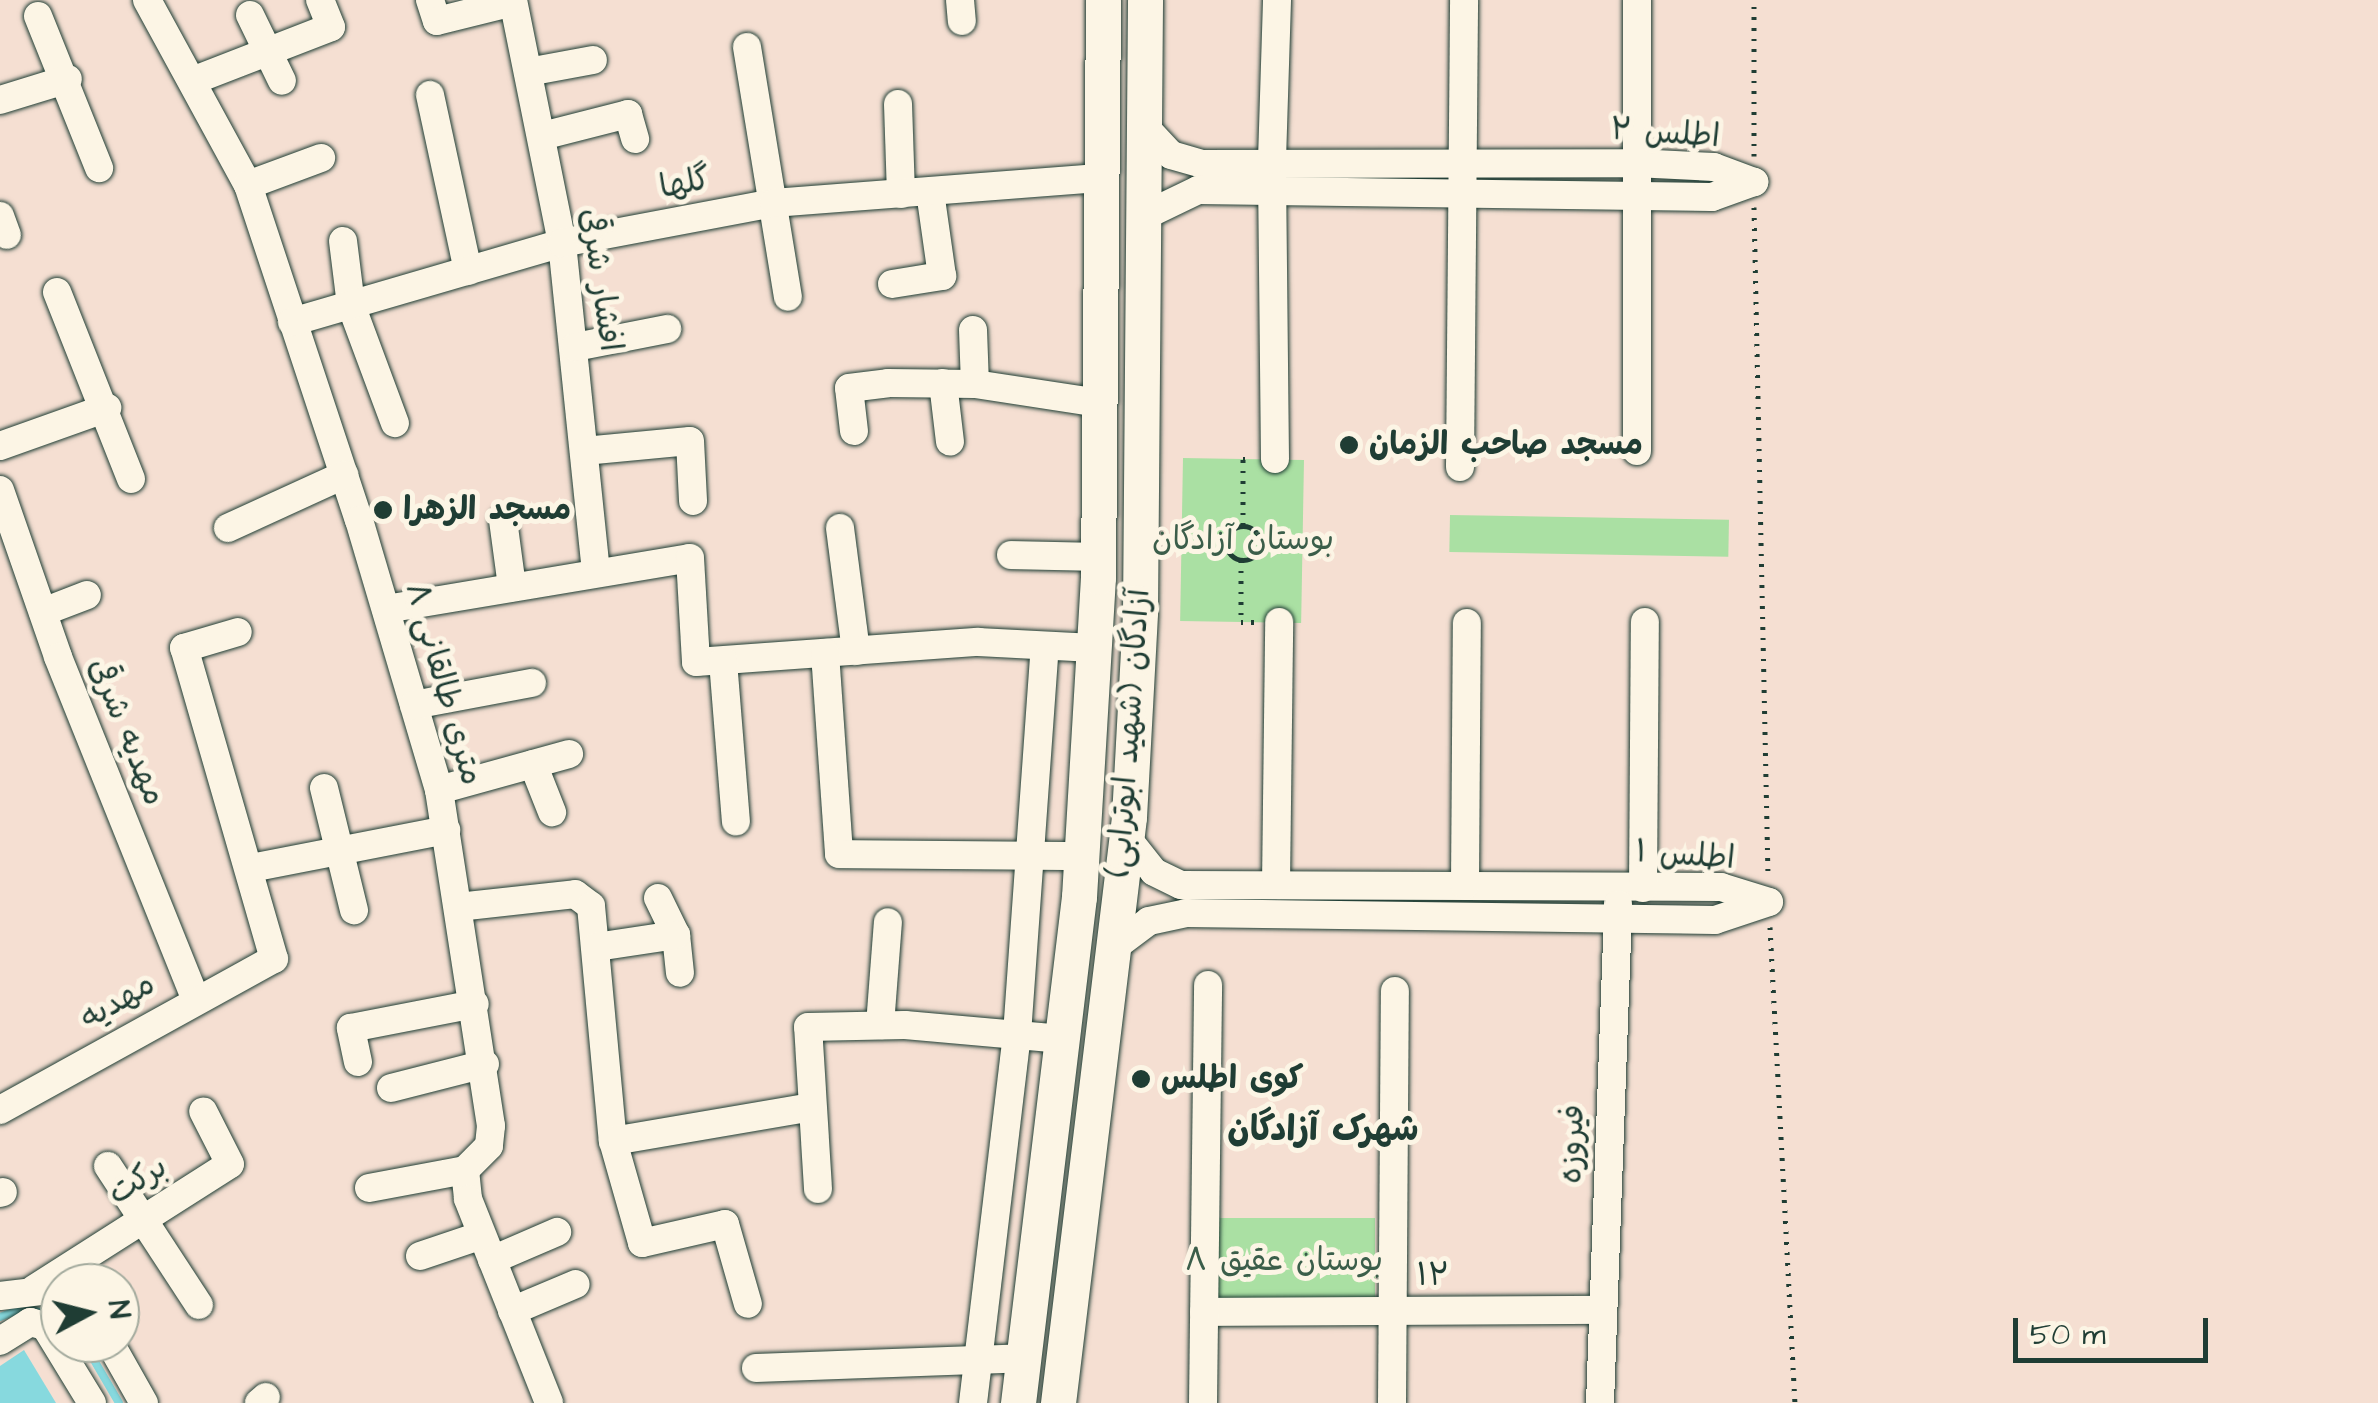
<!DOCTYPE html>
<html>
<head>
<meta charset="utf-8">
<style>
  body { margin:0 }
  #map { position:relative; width:2378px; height:1403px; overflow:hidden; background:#f5dfd2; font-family:"Architects Daughter","Playpen Sans Arabic",sans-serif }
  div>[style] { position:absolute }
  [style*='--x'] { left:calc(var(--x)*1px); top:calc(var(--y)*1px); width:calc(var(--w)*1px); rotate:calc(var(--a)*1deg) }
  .green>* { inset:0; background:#aae0a3; transform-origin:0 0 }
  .water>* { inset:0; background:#87d9de }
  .stream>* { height:8px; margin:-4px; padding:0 4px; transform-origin:4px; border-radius:4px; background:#87d9de }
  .path>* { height:5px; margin-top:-2.5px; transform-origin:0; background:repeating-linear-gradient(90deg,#1f3d34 0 2.5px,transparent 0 10.5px) }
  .path>.ring { margin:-2.5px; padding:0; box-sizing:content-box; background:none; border:5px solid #1f3d34; border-radius:50% }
  .roads { filter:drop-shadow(0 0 2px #1f3d34) drop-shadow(0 0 2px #1f3d34) }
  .minor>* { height:28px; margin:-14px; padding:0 14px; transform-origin:14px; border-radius:14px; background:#fcf5e5 }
  .major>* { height:35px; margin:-17.5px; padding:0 17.5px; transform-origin:17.5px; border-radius:17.5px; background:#fcf5e5 }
  .dots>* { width:28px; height:28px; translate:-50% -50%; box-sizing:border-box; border:5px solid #fcf5e5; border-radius:50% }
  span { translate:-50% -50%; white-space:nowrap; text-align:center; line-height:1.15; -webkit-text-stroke:10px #fcf5e5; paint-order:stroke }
  .street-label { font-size:32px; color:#1f3d34 }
  .poi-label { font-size:32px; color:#1f3d34; font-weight:700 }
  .left { translate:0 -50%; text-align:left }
  .park-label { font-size:32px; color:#3b5e4a }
  .neighbourhood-label { font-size:35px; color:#1f3d34; font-weight:700 }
  .north { position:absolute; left:40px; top:1263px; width:100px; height:100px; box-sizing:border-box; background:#fcf5e5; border:2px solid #a4ab9e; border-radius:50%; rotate:83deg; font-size:28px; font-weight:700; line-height:40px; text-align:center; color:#1f3d34 }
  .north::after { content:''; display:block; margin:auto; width:35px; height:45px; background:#1f3d34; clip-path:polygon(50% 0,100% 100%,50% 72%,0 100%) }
  .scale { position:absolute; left:2013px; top:1318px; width:195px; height:45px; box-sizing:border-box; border:5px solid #1f3d34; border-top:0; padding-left:12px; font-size:30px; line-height:35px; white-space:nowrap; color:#1f3d34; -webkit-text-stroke:8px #fcf5e5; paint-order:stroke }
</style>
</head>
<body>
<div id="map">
  <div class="green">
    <i style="left:1183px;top:458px;width:121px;height:163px;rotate:1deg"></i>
    <i style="left:1450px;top:515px;width:279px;height:37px;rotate:1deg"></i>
    <i style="left:1375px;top:1218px;width:82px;height:160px;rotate:90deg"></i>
  </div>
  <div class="water">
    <i style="clip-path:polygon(24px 1350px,56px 1403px,0 1403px,0 1366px)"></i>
  </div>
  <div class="stream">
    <i style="--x:0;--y:1317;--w:22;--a:-21"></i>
    <i style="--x:21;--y:1309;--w:39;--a:9"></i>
    <i style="--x:84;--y:1343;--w:69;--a:59.7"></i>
  </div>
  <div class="path">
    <i style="--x:1754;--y:156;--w:156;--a:-90"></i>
    <i style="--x:1754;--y:207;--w:669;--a:88.8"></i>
    <i style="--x:1243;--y:525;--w:66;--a:-90"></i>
    <i style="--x:1243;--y:459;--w:6;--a:0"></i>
    <i class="ring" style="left:1226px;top:526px;width:29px;height:29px"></i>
    <i style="--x:1168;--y:542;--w:57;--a:2"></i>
    <i style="--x:1260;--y:544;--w:43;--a:1.3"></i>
    <i style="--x:1241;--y:560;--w:62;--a:90"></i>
    <i style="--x:1241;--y:622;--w:15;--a:0"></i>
    <i style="--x:1770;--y:927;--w:477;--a:87"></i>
  </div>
  <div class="roads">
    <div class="minor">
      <i style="--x:147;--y:0;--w:211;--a:61.4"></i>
      <i style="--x:248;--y:185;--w:353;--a:71.7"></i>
      <i style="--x:359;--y:520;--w:282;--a:73.5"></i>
      <i style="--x:439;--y:790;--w:340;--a:81.2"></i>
      <i style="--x:491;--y:1126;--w:20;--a:96"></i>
      <i style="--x:489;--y:1146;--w:34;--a:135"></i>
      <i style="--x:465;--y:1170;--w:29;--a:84"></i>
      <i style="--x:468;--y:1199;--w:219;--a:68.3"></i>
      <i style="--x:430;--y:0;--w:22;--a:72"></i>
      <i style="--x:437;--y:21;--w:78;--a:-14"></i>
      <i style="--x:513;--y:0;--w:248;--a:78.6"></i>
      <i style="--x:562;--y:243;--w:331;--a:84.1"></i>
      <i style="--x:960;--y:0;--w:21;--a:85"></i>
      <i style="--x:250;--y:15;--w:73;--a:64.1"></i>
      <i style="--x:38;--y:16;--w:164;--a:68.1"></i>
      <i style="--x:747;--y:47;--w:253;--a:80.7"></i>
      <i style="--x:528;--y:72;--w:66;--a:-10.5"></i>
      <i style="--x:192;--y:81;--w:149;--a:-21.2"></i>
      <i style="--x:331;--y:27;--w:29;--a:-112"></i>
      <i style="--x:430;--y:95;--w:180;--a:77.8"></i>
      <i style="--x:0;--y:100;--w:71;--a:-17.2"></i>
      <i style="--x:898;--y:104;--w:90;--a:88.1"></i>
      <i style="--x:1145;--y:127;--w:38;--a:47"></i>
      <i style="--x:1171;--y:155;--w:33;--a:16"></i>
      <i style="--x:1203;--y:164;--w:432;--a:-0.1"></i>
      <i style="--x:1635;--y:163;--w:79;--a:2.9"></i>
      <i style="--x:1714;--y:167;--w:43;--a:20.6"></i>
      <i style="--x:542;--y:136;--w:89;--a:-14.3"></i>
      <i style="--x:628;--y:114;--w:26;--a:74"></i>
      <i style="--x:248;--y:185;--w:78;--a:-20.3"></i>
      <i style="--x:0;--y:216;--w:20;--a:70"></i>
      <i style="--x:1144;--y:216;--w:60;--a:-25.7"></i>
      <i style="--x:1198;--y:190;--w:514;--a:0.78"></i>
      <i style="--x:1712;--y:197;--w:45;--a:-19.7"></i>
      <i style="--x:343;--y:241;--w:64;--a:82.9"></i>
      <i style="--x:351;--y:305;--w:126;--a:69.6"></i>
      <i style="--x:892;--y:284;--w:51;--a:-9.1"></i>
      <i style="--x:942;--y:276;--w:85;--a:-98.1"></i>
      <i style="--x:57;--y:292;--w:201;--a:68.4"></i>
      <i style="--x:292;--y:322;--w:281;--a:-16.3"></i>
      <i style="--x:562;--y:243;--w:216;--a:-10.7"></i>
      <i style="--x:774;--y:203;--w:328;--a:-4.4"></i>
      <i style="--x:973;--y:330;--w:54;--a:87.9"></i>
      <i style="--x:575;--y:347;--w:94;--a:-11.1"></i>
      <i style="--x:943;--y:383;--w:59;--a:83.2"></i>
      <i style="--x:854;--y:431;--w:43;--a:-96.6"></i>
      <i style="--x:849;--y:388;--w:39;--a:-7"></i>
      <i style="--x:888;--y:383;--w:87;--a:0.7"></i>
      <i style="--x:975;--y:384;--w:125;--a:8.7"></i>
      <i style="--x:0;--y:446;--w:114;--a:-19.6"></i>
      <i style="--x:584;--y:451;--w:106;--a:-5.4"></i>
      <i style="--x:690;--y:441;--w:60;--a:87.1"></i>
      <i style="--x:1637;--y:451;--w:451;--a:-90"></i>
      <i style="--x:1275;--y:459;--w:299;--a:-90.6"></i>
      <i style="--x:1272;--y:160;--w:160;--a:-88.2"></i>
      <i style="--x:1460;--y:467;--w:467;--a:-89.5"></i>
      <i style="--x:0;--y:490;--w:177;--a:70.8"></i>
      <i style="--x:58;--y:657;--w:367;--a:68.1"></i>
      <i style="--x:503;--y:520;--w:68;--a:82.3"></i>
      <i style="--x:228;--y:528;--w:128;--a:-24.6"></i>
      <i style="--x:840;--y:528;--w:124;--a:82.6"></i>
      <i style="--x:1011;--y:555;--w:87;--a:1.3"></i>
      <i style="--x:386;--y:609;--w:308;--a:-9.5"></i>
      <i style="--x:690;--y:558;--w:104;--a:86.7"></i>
      <i style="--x:696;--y:662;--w:283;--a:-4.1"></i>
      <i style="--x:978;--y:642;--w:116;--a:3"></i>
      <i style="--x:43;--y:612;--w:47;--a:-21.1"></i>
      <i style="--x:825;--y:653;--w:201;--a:86"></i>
      <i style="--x:839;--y:854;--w:242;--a:0.5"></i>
      <i style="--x:723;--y:661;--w:161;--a:85.4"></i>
      <i style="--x:414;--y:705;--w:120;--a:-10.6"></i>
      <i style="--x:533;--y:764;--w:52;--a:68.4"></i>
      <i style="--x:324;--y:788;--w:126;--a:76.2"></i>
      <i style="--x:439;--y:790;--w:135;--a:-15.5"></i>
      <i style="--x:1127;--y:838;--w:43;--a:51.5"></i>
      <i style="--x:1154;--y:872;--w:30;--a:26"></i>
      <i style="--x:1181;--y:885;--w:540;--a:0.21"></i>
      <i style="--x:1721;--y:887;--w:50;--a:17.4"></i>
      <i style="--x:251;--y:868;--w:199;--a:-11"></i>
      <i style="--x:1276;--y:885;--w:263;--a:-89.3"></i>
      <i style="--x:1465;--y:885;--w:262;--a:-89.6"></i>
      <i style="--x:1643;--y:888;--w:266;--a:-89.6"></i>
      <i style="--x:658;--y:898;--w:41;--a:64.1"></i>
      <i style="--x:676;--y:935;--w:38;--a:84"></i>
      <i style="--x:458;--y:907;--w:118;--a:-6.3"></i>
      <i style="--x:575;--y:894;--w:20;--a:37"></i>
      <i style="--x:591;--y:906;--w:236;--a:84.7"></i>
      <i style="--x:613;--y:1141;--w:202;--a:-9.7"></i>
      <i style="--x:596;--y:947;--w:81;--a:-8.5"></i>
      <i style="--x:1113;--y:948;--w:45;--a:-36.9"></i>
      <i style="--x:1149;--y:921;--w:38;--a:-12"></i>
      <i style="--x:1186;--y:913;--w:529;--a:0.76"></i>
      <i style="--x:1715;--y:920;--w:57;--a:-18.4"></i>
      <i style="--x:880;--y:1025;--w:103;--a:-85.6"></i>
      <i style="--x:358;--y:1062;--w:35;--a:-102"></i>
      <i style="--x:351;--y:1028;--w:126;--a:-11"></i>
      <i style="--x:391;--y:1088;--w:97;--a:-14.3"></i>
      <i style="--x:0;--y:1110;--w:313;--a:-28.9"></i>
      <i style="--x:274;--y:959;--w:324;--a:-106.1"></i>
      <i style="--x:184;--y:648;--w:56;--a:-16.5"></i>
      <i style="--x:613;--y:1141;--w:106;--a:74.1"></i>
      <i style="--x:642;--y:1243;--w:85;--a:-12.9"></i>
      <i style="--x:725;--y:1224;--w:83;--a:74"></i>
      <i style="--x:108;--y:1166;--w:166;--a:56.8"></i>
      <i style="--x:369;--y:1188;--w:98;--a:-10.6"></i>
      <i style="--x:818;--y:1189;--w:162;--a:-93.5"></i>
      <i style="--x:808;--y:1027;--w:97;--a:-1.2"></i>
      <i style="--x:905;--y:1025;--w:158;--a:5.1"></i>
      <i style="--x:0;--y:1193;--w:3;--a:-18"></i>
      <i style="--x:420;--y:1256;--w:65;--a:-18.7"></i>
      <i style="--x:492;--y:1260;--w:71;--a:-23.3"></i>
      <i style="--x:34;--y:1289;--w:232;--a:-32.5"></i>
      <i style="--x:230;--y:1164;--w:59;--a:-117"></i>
      <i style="--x:0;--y:1296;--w:49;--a:-7"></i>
      <i style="--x:512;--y:1311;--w:69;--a:-22.9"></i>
      <i style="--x:1204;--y:1312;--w:398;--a:-0.3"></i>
      <i style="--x:0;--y:1341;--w:36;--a:-32"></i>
      <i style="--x:30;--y:1322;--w:16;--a:15"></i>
      <i style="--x:45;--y:1326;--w:90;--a:58.6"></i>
      <i style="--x:110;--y:1343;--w:69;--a:60.5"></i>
      <i style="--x:756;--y:1368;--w:267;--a:-2.1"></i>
      <i style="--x:259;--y:1403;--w:9;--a:-41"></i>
      <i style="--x:973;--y:1403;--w:372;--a:-83.2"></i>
      <i style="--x:1017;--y:1034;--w:389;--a:-85.9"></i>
      <i style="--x:1203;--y:1403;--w:418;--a:-89.3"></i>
      <i style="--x:1392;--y:1403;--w:412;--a:-89.6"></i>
      <i style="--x:1600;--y:1403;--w:499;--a:-87.9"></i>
    </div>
    <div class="major">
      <i style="--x:1018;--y:1403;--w:510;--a:-83.13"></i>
      <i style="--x:1079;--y:897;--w:321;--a:-86.6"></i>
      <i style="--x:1098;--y:577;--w:577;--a:-89.5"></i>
      <i style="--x:1058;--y:1403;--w:590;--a:-83.09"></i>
      <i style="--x:1129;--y:817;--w:205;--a:-86.9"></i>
      <i style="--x:1140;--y:612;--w:612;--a:-89.53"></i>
    </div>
  </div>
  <div class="dots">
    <i style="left:1349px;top:445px;background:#1f3d34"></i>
    <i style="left:383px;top:510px;background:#1f3d34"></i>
    <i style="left:1141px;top:1079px;background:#1f3d34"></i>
  </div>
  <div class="street-label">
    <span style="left:1665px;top:134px;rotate:4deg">اطلس ۲</span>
    <span style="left:685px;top:184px;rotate:-11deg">گلها</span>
    <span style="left:600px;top:280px;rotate:82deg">افشار شرقی</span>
    <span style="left:443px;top:684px;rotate:74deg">۸ متری طالقانی</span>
    <span style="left:126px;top:732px;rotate:68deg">مهدیه شرقی</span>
    <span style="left:1130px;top:733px;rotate:-86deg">آزادگان (شهید ابوترابی)</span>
    <span style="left:1685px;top:856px;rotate:4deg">اطلس ۱</span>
    <span style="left:118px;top:1002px;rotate:-30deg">مهدیه</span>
    <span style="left:1573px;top:1144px;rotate:-88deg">فیروزه</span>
    <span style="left:138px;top:1181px;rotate:-32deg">برکت</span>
    <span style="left:1433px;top:1276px">۱۲</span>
  </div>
  <div class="poi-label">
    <span class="left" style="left:1369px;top:445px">مسجد صاحب الزمان</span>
    <span class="left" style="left:403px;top:510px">مسجد الزهرا</span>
    <span class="left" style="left:1161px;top:1079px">کوی اطلس</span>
  </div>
  <div class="park-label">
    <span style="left:1243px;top:540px">بوستان آزادگان</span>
    <span style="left:1284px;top:1261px">بوستان عقیق ۸</span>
  </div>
  <div class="neighbourhood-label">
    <span style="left:1323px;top:1130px">شهرک آزادگان</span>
  </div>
  <div class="north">N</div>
  <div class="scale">50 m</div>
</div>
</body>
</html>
